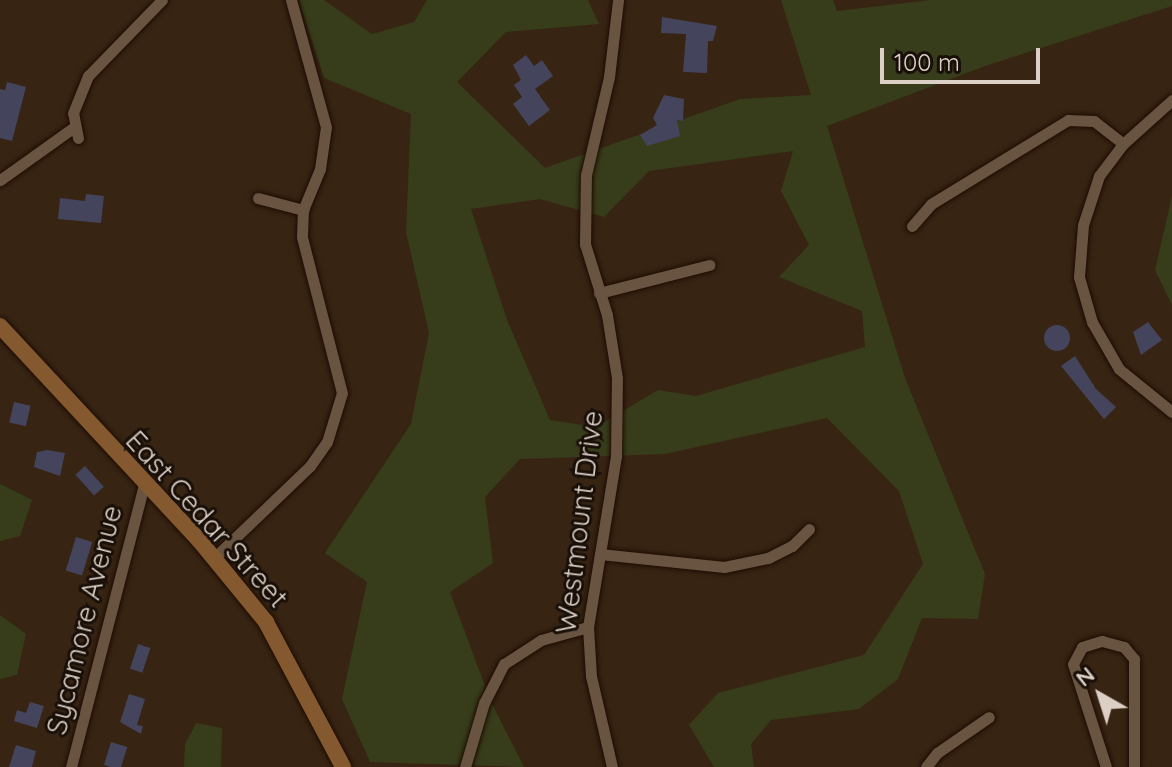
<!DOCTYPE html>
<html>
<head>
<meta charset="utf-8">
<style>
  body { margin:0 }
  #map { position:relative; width:1172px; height:767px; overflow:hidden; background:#372413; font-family:Quicksand,sans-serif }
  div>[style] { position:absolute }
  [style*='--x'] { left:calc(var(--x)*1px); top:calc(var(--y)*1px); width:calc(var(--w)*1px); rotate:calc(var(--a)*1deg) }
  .green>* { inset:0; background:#373d1b }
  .building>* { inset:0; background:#44445c; transform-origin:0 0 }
  .round { border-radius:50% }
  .roads { filter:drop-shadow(0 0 2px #1e0c00) drop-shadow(0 0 2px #1e0c00) }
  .street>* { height:11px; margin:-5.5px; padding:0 5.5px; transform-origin:5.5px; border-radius:5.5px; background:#695442 }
  .secondary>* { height:16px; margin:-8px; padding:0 8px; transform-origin:8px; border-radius:8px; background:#85592f }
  span { translate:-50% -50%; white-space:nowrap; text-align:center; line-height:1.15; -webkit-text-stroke:6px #180f08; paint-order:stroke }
  .street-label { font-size:28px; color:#dccfc5 }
  .north { position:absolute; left:1060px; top:655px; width:80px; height:80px; -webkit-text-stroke:6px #180f08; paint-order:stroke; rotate:321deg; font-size:22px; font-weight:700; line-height:32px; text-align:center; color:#dccfc5 }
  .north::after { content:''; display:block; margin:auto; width:28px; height:36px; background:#dccfc5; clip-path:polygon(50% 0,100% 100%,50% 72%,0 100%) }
  .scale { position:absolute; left:880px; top:48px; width:160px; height:36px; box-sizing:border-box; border:4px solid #dccfc5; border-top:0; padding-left:10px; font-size:24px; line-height:28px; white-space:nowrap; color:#dccfc5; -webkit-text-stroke:6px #180f08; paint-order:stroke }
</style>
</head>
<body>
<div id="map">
  <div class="green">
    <i style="clip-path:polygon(evenodd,299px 0,324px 0,372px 34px,414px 22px,427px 0,588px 0,599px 24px,506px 32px,457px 82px,545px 168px,740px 99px,811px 95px,781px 0,833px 0,837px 11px,931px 0,1172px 0,1172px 6px,985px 66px,827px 126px,905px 378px,985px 574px,978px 619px,922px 618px,898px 679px,859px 709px,771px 720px,751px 744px,754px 767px,714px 767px,689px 725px,718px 693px,864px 655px,923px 564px,899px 491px,827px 418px,665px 454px,520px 459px,485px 497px,493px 563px,450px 592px,491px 702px,524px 767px,370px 762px,342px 699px,367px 582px,325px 553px,411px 424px,429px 333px,406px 232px,411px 114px,324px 78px,299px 0,793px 151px,781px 191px,809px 245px,779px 277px,862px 311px,865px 347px,696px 396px,658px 390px,596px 427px,550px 420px,507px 320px,471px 209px,540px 199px,604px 217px,649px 171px,793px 151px)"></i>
    <i style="clip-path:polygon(1172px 196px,1172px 305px,1155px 270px)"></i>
    <i style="clip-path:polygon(0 484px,32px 500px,20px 536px,0 541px)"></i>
    <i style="clip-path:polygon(0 615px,26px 634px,17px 675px,0 679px)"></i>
    <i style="clip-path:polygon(196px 723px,222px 728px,221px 767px,184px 767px,185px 744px)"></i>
  </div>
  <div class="building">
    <i style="clip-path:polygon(662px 17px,717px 26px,713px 41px,708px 41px,707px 73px,683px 72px,686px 34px,661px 33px)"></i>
    <i style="clip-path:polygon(526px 55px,534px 66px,542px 60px,553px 76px,535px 89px,550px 110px,529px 126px,513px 104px,522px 97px,514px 85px,521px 80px,513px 65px)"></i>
    <i style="clip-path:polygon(7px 82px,26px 87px,12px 141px,0 138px,0 89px,5px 90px)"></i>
    <i style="clip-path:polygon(664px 95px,684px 99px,683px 121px,677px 120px,680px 136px,647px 146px,640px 135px,657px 125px,653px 118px)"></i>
    <i style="clip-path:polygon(86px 194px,104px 196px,101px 223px,58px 219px,60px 198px,85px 201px)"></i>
    <i style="clip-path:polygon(1148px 322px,1162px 340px,1141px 355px,1133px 332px)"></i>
    <i class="round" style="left:1044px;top:325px;width:26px;height:26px"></i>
    <i style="clip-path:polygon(1075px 356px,1096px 389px,1116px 407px,1104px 419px,1061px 366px)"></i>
    <i style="left:14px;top:402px;width:17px;height:21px;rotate:13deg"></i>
    <i style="clip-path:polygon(47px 450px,65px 453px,60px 476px,34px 467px,37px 452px)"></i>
    <i style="left:85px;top:466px;width:28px;height:13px;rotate:48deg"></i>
    <i style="left:76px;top:537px;width:17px;height:35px;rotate:17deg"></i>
    <i style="left:138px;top:644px;width:13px;height:26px;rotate:18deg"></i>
    <i style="clip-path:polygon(129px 694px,145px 699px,137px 725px,143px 726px,141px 734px,120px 722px)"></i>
    <i style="clip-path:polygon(30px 702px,44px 706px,37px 728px,14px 721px,17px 710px,26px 713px)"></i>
    <i style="left:111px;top:742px;width:17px;height:24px;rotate:17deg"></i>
    <i style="clip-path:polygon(16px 745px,36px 751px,32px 767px,9px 767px)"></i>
  </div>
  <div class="roads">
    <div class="street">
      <i style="--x:1172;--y:100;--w:66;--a:138.1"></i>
      <i style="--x:1123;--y:144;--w:40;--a:127"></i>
      <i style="--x:1099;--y:176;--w:52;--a:108.1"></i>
      <i style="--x:1083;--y:225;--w:52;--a:94.4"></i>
      <i style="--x:1079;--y:277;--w:47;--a:73.9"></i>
      <i style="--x:1092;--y:322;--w:54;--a:60.1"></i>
      <i style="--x:1119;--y:369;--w:68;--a:39.1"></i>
      <i style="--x:78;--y:138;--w:25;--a:-101"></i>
      <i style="--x:73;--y:113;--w:40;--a:-68"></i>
      <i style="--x:88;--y:76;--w:106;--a:-45.8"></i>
      <i style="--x:0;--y:180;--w:90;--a:-35.5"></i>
      <i style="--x:258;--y:198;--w:47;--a:14.9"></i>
      <i style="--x:912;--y:226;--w:29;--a:-49"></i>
      <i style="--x:931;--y:204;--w:161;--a:-31.5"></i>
      <i style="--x:1068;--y:120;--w:26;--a:2"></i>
      <i style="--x:1094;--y:121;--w:37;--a:38"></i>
      <i style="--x:599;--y:293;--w:114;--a:-14.3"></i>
      <i style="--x:600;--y:554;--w:125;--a:6"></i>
      <i style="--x:724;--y:567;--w:45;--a:-11.6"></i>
      <i style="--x:768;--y:558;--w:27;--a:-27"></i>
      <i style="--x:792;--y:546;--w:24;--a:-45"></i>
      <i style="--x:214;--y:558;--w:133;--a:-43.8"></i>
      <i style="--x:310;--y:466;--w:29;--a:-55"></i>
      <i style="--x:327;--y:442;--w:51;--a:-73"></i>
      <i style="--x:342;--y:393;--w:161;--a:-104.4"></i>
      <i style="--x:302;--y:237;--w:27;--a:-88"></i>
      <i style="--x:303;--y:210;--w:44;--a:-67.5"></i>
      <i style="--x:320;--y:169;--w:42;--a:-81.9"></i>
      <i style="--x:326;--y:127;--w:132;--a:-105.4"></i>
      <i style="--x:71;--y:767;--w:291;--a:-75.5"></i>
      <i style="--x:465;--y:767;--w:67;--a:-73.5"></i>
      <i style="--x:484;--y:703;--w:44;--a:-62.9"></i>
      <i style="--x:504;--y:664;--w:44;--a:-33"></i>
      <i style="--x:541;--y:640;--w:49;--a:-15.5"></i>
      <i style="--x:612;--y:767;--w:93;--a:-103"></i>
      <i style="--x:591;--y:676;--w:49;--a:-93.5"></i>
      <i style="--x:588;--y:627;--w:173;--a:-80.7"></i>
      <i style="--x:616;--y:456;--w:78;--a:-89.3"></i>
      <i style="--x:617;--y:378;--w:64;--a:-99"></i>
      <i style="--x:607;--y:315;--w:74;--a:-107.2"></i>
      <i style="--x:585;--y:244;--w:69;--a:-89.2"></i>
      <i style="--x:586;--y:175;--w:101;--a:-76.8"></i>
      <i style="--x:609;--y:77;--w:78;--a:-83.3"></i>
      <i style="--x:926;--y:767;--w:18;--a:-52"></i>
      <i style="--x:937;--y:753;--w:63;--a:-34.7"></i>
      <i style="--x:1106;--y:767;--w:108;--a:-107.8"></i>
      <i style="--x:1073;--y:664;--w:19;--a:-62"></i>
      <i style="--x:1082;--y:647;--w:21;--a:-17"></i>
      <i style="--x:1102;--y:641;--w:23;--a:15"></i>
      <i style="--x:1124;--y:647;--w:16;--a:50"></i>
      <i style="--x:1134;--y:659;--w:108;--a:90"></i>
    </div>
    <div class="secondary">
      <i style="--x:0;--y:326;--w:292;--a:47.1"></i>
      <i style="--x:199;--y:540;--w:106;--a:50.7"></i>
      <i style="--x:266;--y:622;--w:164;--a:62"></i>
    </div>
  </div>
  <div class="street-label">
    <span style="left:207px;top:519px;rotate:48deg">East Cedar Street</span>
    <span style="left:579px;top:522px;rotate:-83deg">Westmount Drive</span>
    <span style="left:84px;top:620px;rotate:-76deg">Sycamore Avenue</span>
  </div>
  <div class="north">N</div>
  <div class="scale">100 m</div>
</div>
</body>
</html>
